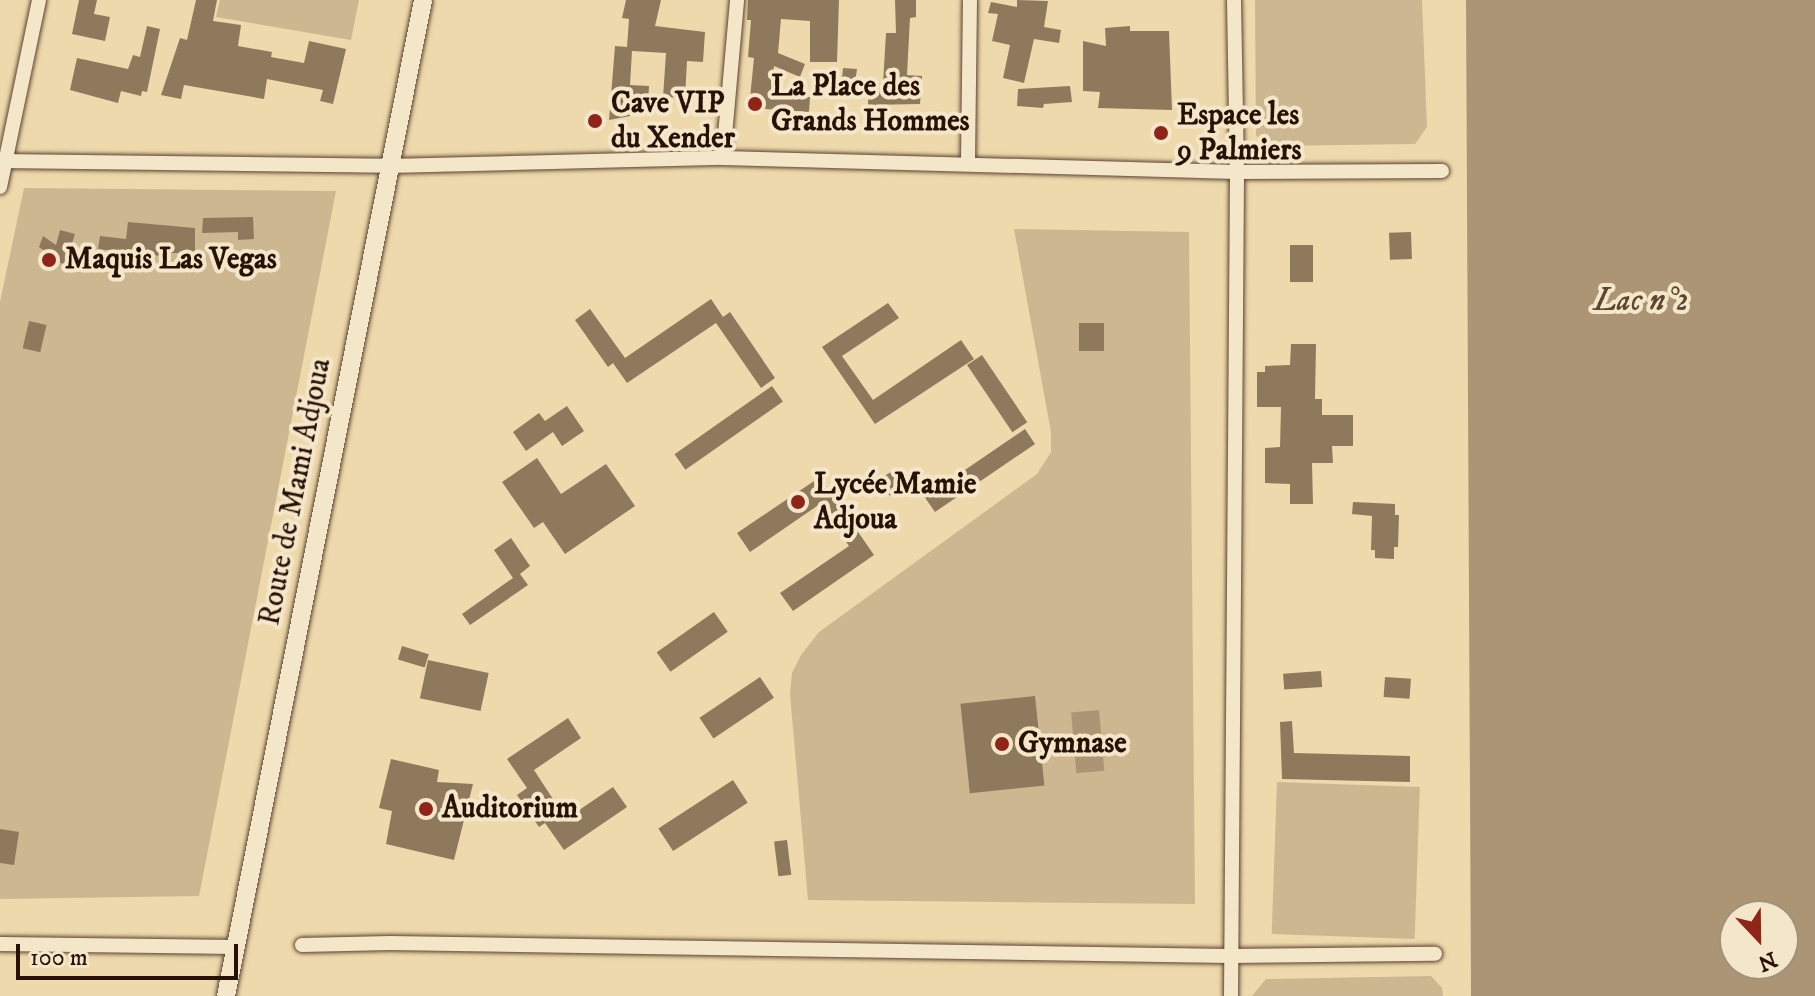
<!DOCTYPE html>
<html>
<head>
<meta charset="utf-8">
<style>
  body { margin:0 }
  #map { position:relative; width:1815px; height:996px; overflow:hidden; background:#eed9ac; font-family:"IM FELL DW Pica",serif }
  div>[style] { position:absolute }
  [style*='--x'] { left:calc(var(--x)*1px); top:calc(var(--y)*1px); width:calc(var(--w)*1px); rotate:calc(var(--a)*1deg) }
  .green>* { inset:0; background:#ccb790; transform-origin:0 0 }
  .water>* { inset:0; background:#ab9574; transform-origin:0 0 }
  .building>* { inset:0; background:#8f795c; transform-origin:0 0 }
  .round { border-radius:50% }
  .roads { filter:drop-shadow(0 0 2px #5a4330) drop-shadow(0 0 2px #5a4330) }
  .minor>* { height:14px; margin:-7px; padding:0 7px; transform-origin:7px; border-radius:7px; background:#f4e6c9 }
  .tertiary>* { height:18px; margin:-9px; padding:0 9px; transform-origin:9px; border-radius:9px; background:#f4e6c9 }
  .dots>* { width:22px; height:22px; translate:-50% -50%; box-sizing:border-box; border:4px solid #f4e6c9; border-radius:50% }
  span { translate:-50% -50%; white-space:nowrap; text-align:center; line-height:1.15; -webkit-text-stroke:8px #f4e6c9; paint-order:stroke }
  .poi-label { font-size:30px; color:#281106; font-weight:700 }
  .left { translate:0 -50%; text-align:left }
  .street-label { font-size:30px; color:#281106 }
  .water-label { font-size:32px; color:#5c4632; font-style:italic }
  .north { position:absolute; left:1719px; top:900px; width:80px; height:80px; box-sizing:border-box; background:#f4e6c9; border:2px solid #a2917b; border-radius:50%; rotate:158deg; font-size:22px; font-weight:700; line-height:32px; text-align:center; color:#281106 }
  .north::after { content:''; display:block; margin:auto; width:28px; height:36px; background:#8f2418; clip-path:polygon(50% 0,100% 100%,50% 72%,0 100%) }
  .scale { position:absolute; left:16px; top:944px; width:222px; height:36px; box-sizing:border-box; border:4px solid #281106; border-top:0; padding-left:10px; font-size:24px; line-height:28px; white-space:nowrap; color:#281106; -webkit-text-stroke:6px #f4e6c9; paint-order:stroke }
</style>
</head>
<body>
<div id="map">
  <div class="green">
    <i style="clip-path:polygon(220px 0,359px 0,351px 40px,216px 17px)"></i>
    <i style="clip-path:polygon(1255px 0,1422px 0,1427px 127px,1415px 144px,1265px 146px,1256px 135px)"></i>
    <i style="clip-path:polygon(24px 188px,336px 191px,199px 896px,0 899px,0 302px)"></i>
    <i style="clip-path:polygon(1014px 229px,1189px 232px,1195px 904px,808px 900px,790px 694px,792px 673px,801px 655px,819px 632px,1037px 474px,1051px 452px,1051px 432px)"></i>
    <i style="left:1277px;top:782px;width:143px;height:152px;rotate:2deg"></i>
    <i style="clip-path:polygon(1431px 976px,1442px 988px,1443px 996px,1252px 996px,1266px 979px)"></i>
  </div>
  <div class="water">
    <i style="clip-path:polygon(evenodd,1466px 0,1815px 0,1815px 996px,1471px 996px,1466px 0,1783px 916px,1783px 964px,1735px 964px,1735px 916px,1783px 916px)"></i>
    <i style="left:1099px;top:710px;width:61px;height:28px;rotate:85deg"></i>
  </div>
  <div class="building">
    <i style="clip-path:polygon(79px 0,97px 0,94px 14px,110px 17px,105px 41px,72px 34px)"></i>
    <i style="clip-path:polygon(196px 0,217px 0,213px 21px,241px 25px,238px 46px,272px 52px,271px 57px,304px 63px,309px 41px,346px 49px,333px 104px,320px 101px,323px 90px,267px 79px,264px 99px,184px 85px,181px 99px,161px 95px,180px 38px,187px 40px)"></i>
    <i style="clip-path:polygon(626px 0,661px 0,655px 26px,705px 32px,703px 62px,687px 61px,685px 98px,663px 97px,666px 53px,632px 51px,630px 85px,649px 86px,648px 103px,627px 101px,630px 116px,609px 120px,615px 46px,627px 47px,629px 19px,622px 18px)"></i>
    <i style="clip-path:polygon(748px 0,839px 0,837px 62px,810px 62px,810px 21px,781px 19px,778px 53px,805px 64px,800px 77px,774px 66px,771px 95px,810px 97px,809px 112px,749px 108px,754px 58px,748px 57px,751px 20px,747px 20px)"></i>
    <i style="clip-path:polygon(895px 0,916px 0,916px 17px,910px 18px,907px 75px,922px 76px,920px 104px,868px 105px,869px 83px,883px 83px,886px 33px,896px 33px)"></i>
    <i style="clip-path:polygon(1017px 0,1048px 1px,1044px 27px,1061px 30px,1059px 43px,1034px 39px,1024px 83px,1003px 78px,1010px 45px,992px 41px,998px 14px,988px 13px,991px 2px,1017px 7px)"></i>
    <i style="clip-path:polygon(147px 26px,160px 29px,147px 92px,142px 91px,141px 96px,121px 91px,118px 103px,70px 90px,77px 58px,128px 69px,133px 55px,140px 57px)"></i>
    <i style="clip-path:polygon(1130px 26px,1130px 31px,1169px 31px,1172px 110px,1098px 108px,1100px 92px,1083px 91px,1083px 41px,1106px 46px,1105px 28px)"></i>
    <i style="clip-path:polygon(843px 68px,857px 69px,855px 82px,842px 80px)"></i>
    <i style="clip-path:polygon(1070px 86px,1072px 102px,1044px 104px,1043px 108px,1017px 106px,1018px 89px)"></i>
    <i style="clip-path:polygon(253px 217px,254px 239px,238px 240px,238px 232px,202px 233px,203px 218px)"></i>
    <i style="clip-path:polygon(128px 222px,195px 228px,195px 253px,168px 253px,167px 257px,139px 253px,125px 258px,123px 252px,98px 249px,100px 236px,126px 239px)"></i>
    <i style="clip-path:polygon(60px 230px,75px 234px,65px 266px,39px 247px,43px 236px,56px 245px)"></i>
    <i style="left:1411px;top:232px;width:27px;height:22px;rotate:88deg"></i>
    <i style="left:1290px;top:245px;width:23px;height:37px"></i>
    <i style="clip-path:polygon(711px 299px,723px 317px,730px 312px,775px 378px,761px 388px,716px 323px,627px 383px,613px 363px,608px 367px,575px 320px,590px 309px,625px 358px)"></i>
    <i style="clip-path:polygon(888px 303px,899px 318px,842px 356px,873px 400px,961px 340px,974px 359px,875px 424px,822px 347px)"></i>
    <i style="left:29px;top:321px;width:18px;height:28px;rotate:13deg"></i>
    <i style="left:1079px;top:323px;width:25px;height:28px"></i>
    <i style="clip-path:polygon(1291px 344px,1316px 344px,1315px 399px,1322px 399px,1322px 415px,1353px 415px,1353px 446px,1332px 446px,1333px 463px,1312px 463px,1313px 504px,1290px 504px,1290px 484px,1265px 483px,1265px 448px,1280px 447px,1281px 407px,1257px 407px,1257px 372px,1265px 372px,1265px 366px,1290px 365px)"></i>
    <i style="left:982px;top:355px;width:81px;height:18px;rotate:56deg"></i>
    <i style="left:772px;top:386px;width:19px;height:119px;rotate:55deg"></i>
    <i style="clip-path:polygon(567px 406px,584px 431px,562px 446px,553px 432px,526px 451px,513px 432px,539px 413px,545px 421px)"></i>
    <i style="clip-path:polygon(1025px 429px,1035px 444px,935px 512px,919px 489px,931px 480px,937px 489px)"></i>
    <i style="clip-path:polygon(537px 458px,561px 494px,606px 464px,635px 506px,565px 554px,543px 522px,534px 528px,502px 482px)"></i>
    <i class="round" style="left:882px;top:472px;width:24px;height:24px"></i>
    <i style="clip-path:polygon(820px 477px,874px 555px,793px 611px,780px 593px,849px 546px,820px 504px,750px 552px,737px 533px)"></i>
    <i style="clip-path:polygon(1353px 502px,1395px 504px,1395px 515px,1399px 515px,1398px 547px,1394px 547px,1394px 559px,1375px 558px,1375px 550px,1371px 550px,1372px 516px,1352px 514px)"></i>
    <i style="clip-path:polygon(511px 538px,530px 566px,520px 574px,528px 585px,470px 625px,462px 614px,513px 578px,494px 550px)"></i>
    <i style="left:714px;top:612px;width:24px;height:70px;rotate:55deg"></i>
    <i style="left:402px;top:646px;width:28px;height:14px;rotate:17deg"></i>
    <i style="left:428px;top:660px;width:62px;height:39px;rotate:12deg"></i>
    <i style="left:1321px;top:671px;width:16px;height:38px;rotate:86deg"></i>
    <i style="left:760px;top:677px;width:25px;height:73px;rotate:56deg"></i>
    <i style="left:1385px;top:677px;width:26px;height:20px;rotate:4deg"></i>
    <i style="left:1035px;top:696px;width:90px;height:75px;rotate:84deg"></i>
    <i style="clip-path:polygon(568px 718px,581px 738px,534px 770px,566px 819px,613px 787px,627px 807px,564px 850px,545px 823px,539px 827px,517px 795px,527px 788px,507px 759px)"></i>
    <i style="clip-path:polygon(1292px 721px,1294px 753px,1410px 756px,1410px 782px,1282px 779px,1280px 722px)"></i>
    <i style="clip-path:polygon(391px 759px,439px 770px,437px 782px,473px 784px,454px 860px,386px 844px,392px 811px,379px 808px)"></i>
    <i style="left:733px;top:780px;width:27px;height:89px;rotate:57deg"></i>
    <i style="clip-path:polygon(0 829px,19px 832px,14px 865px,0 863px)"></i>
    <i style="left:787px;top:840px;width:35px;height:13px;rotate:83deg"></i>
  </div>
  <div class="roads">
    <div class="minor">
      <i style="--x:723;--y:158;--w:159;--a:-84.9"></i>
      <i style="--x:0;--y:161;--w:388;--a:0.7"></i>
      <i style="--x:388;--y:166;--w:335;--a:-1.4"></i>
      <i style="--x:723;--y:158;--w:514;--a:1.56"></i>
      <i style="--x:1237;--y:172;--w:205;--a:-0.3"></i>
      <i style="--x:968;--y:162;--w:162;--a:-89.3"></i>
      <i style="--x:0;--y:187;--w:191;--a:-78.2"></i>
      <i style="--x:0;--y:944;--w:236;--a:0.7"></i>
      <i style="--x:302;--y:945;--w:88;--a:-1.3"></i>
      <i style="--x:390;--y:943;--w:840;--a:0.89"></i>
      <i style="--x:1230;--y:956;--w:205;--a:-0.6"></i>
      <i style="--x:1231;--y:996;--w:824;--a:-89.58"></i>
      <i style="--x:1237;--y:172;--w:172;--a:-91"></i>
    </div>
    <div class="tertiary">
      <i style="--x:226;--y:996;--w:1015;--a:-78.81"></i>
    </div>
  </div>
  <div class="dots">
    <i style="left:755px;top:104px;background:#8f2418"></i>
    <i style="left:595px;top:121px;background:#8f2418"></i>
    <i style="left:1161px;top:133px;background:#8f2418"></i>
    <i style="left:49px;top:260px;background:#8f2418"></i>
    <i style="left:798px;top:502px;background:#8f2418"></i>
    <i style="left:1002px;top:744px;background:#8f2418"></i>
    <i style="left:426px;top:809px;background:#8f2418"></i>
  </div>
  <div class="poi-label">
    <span class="left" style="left:771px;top:104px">La Place des<br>Grands Hommes</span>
    <span class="left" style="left:611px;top:121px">Cave VIP<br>du Xender</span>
    <span class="left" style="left:1177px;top:133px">Espace les<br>9 Palmiers</span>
    <span class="left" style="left:65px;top:260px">Maquis Las Vegas</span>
    <span class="left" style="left:814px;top:502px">Lycée Mamie<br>Adjoua</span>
    <span class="left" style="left:1018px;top:744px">Gymnase</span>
    <span class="left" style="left:442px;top:809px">Auditorium</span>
  </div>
  <div class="street-label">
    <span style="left:296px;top:492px;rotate:-79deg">Route de Mami Adjoua</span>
  </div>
  <div class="water-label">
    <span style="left:1641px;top:301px">Lac n°2</span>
  </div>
  <div class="north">N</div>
  <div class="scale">100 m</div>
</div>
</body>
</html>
